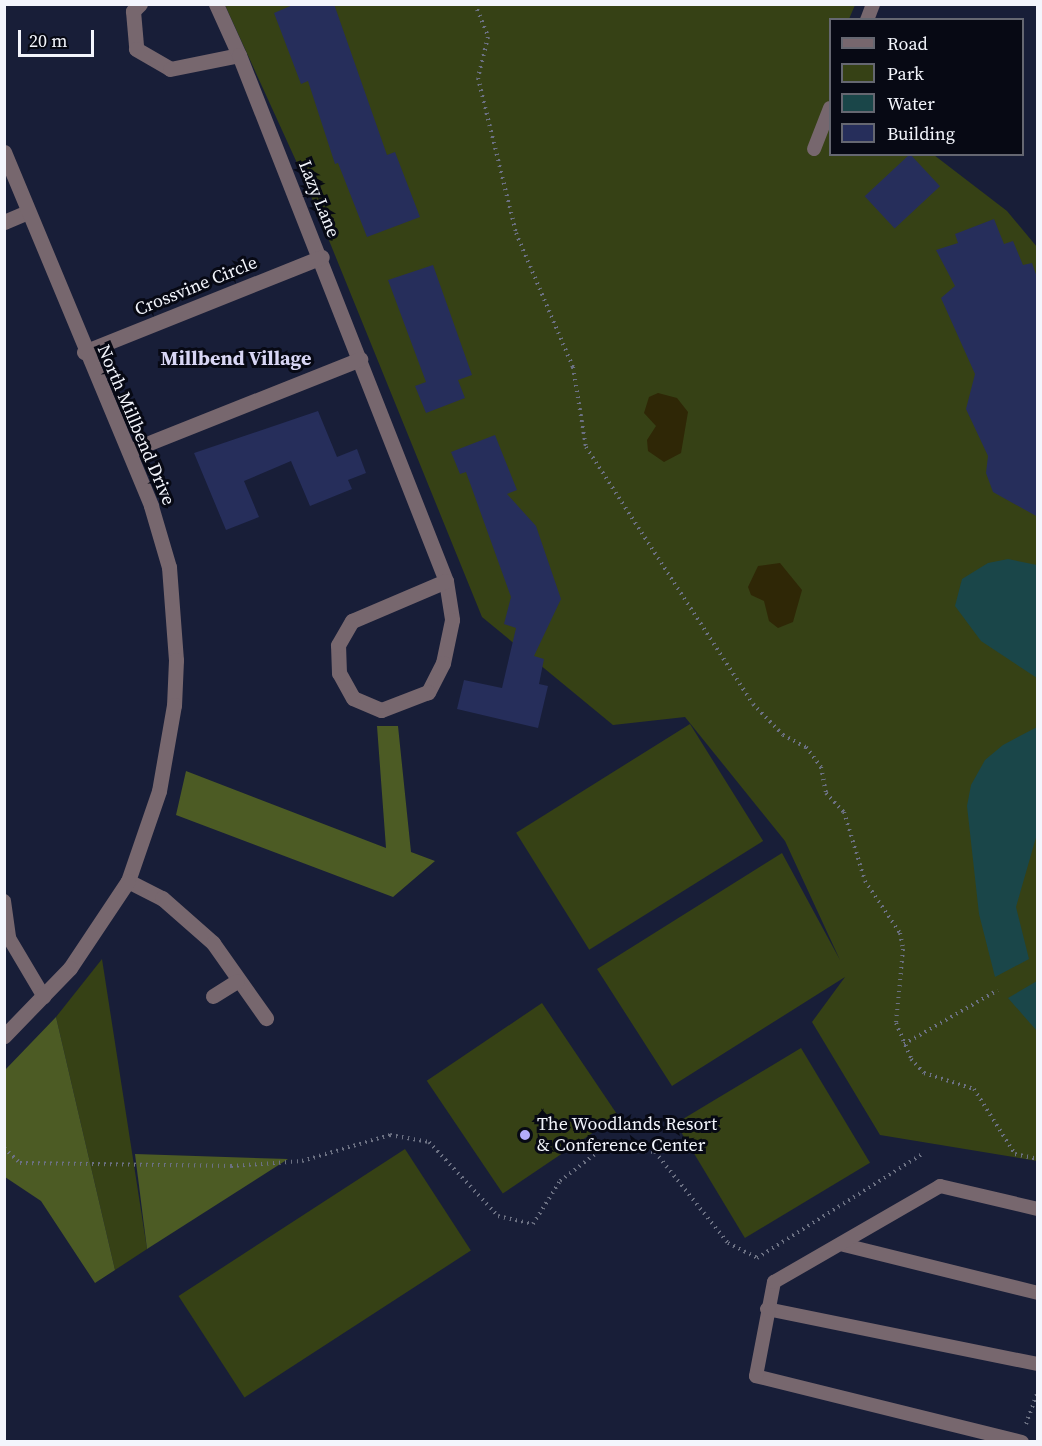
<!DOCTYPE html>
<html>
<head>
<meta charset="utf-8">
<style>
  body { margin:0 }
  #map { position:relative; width:1042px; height:1446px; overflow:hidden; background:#181e38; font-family:"Source Serif 4",serif }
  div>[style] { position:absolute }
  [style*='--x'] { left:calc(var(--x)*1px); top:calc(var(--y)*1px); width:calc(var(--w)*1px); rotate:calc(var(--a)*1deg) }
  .green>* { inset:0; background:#364115; transform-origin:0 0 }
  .forest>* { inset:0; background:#4c5b24 }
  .sand>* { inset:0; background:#2f2706 }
  .water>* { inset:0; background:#1a4649 }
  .building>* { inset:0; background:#262e5b; transform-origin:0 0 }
  .path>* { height:4px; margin-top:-2px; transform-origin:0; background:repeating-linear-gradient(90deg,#6c7183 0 1.5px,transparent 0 6px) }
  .service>* { height:14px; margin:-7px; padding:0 7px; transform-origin:7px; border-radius:7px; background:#77676e }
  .minor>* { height:15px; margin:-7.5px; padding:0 7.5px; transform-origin:7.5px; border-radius:7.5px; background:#77676e }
  .tertiary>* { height:15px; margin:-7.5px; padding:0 7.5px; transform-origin:7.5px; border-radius:7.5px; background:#77676e }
  .dots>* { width:16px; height:16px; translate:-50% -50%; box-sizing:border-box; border:3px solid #070914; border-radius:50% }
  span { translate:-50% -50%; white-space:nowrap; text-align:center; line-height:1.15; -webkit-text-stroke:6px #070914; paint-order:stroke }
  .street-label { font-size:18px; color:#f3f5fc }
  .poi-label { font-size:18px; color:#f3f5fc }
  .left { translate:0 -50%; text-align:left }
  .neighbourhood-label { font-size:20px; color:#d8d6f4; font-weight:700 }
  .frame { position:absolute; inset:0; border:6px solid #f3f5fc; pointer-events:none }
  .legend { position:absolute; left:829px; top:18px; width:195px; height:138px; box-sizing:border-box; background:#070914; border:2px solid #656771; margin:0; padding:8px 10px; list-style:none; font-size:18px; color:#f3f5fc }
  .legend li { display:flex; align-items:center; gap:12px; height:30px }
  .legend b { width:30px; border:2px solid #656771 }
  .scale { position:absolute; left:18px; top:30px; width:76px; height:27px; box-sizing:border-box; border:3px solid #f3f5fc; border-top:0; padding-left:8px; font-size:18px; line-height:21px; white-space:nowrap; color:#f3f5fc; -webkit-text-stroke:4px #070914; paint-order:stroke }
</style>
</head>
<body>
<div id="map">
  <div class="green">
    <i style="clip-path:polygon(225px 5px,855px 5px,849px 19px,830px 20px,830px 154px,934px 155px,1007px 211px,1037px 247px,1037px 1161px,880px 1135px,812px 1022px,845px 977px,672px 1086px,597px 969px,782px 853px,840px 960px,785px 841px,685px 717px,613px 725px,482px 617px,302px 174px)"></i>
    <i style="left:690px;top:724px;width:138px;height:205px;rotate:58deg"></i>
    <i style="clip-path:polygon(102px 959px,147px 1249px,115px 1270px,56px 1017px)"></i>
    <i style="left:542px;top:1003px;width:136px;height:139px;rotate:56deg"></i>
    <i style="left:801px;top:1048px;width:134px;height:146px;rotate:59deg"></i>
    <i style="left:405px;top:1149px;width:121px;height:270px;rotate:57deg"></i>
  </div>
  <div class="forest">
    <i style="clip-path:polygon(377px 726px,398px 726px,411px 852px,435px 861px,393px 897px,176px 815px,186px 771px,386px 848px)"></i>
    <i style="clip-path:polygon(56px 1017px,115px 1270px,95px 1283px,41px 1201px,5px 1177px,5px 1070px)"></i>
    <i style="clip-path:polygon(135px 1154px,288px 1159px,147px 1249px)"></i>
  </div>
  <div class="sand">
    <i style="clip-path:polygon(658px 393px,677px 398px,688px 412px,681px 453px,664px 462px,648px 451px,647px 440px,656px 426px,644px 413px,649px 397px)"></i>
    <i style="clip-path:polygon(780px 563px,802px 590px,793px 622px,778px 628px,769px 621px,764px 601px,751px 595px,748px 587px,758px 566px)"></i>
  </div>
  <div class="water">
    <i style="clip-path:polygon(1008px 559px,1037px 565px,1037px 678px,981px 641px,955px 606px,962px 579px,988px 563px)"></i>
    <i style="clip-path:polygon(1037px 727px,1037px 834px,1016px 907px,1029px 959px,995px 977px,979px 914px,967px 806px,971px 785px,985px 760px,1003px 745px)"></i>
    <i style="clip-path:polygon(1037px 981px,1037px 1031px,1008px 998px)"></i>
  </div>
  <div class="building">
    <i style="clip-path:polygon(295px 4px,334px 4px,387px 155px,395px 152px,420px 217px,367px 237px,338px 163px,335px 164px,308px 81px,301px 84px,274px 13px)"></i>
    <i style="left:910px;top:154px;width:44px;height:62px;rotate:47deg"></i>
    <i style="clip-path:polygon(994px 219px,1004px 244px,1013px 241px,1023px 265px,1032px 263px,1038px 280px,1038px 517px,993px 492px,986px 473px,988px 456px,966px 409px,975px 374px,941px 298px,955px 286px,936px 250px,958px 243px,955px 234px)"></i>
    <i style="clip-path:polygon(433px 265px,472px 375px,458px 380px,465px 398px,426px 413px,415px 386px,426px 382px,388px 280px)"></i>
    <i style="clip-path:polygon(318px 411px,337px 457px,357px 449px,366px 473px,348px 480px,352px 489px,310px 506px,291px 461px,244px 481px,259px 517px,226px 530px,194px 453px)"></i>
    <i style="clip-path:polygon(495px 435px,517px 490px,507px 494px,536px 526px,561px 599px,534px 656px,544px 659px,539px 684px,548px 686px,538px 728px,457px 709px,464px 680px,502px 688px,516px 628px,504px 624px,511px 597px,466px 472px,460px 474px,451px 452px)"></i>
  </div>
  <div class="path">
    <i style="--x:475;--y:4;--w:35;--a:68"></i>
    <i style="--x:488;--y:37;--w:42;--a:103.7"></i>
    <i style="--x:478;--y:78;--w:160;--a:76.2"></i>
    <i style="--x:516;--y:233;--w:146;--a:67"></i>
    <i style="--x:573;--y:367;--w:81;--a:80.8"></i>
    <i style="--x:586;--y:447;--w:306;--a:57"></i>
    <i style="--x:753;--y:704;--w:43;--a:45.9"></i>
    <i style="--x:783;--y:735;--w:26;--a:28"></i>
    <i style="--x:806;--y:747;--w:25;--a:53"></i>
    <i style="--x:821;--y:767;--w:26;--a:79"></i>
    <i style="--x:826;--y:793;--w:26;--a:47"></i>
    <i style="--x:844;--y:812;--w:72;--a:73.1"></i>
    <i style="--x:865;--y:881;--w:63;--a:56.1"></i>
    <i style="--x:900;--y:933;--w:16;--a:79"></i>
    <i style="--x:903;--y:949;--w:74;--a:95.4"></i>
    <i style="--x:896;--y:1023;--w:39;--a:67"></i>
    <i style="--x:911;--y:1059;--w:19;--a:47"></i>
    <i style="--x:924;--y:1073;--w:52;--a:17.7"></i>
    <i style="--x:974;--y:1089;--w:77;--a:57.8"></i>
    <i style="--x:1015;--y:1154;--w:24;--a:12"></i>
    <i style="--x:904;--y:1044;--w:108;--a:-29.9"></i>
    <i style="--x:4;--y:1148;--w:22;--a:43"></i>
    <i style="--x:20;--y:1163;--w:211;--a:0.8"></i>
    <i style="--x:231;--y:1166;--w:71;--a:-4"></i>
    <i style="--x:302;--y:1161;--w:92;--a:-16.5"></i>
    <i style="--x:390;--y:1135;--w:40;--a:10"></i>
    <i style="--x:429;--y:1142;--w:101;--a:47"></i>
    <i style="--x:498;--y:1216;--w:36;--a:13"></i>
    <i style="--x:533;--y:1224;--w:51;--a:-57.9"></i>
    <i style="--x:560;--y:1181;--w:54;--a:-37.5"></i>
    <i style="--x:603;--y:1148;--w:52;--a:4.4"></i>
    <i style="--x:655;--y:1152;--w:117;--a:51.3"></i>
    <i style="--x:728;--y:1243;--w:33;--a:27"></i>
    <i style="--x:757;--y:1258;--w:195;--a:-32.2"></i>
    <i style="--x:1026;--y:1424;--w:35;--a:-70"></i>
  </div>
  <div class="service">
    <i style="--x:867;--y:20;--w:17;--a:-69"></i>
    <i style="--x:814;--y:149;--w:44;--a:-68.7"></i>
    <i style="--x:4;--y:901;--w:37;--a:82"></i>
    <i style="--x:9;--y:938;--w:69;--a:59.3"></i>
    <i style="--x:844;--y:1245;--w:200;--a:13.9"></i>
    <i style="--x:767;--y:1309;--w:277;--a:11.5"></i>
    <i style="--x:1022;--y:1442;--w:274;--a:-166.1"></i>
    <i style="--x:756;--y:1376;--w:96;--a:-79.2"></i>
    <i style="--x:774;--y:1282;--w:192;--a:-30"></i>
    <i style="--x:940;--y:1186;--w:101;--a:13.2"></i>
  </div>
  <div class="minor">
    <i style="--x:140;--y:4;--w:10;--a:135"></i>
    <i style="--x:133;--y:11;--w:38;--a:85"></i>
    <i style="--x:136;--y:49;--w:39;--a:30"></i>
    <i style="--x:170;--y:69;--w:70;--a:-11.5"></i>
    <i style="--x:239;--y:55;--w:56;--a:-114.3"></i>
    <i style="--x:239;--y:55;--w:565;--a:68.52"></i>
    <i style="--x:4;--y:222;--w:25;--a:-23"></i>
    <i style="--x:84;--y:352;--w:256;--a:-21.8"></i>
    <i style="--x:129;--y:451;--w:249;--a:-21.7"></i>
    <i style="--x:446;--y:581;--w:39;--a:81"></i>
    <i style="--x:452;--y:620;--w:44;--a:101.8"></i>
    <i style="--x:443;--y:663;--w:33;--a:117"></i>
    <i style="--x:428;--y:692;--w:50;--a:159"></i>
    <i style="--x:381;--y:710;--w:30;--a:-157"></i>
    <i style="--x:353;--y:698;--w:29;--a:-119"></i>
    <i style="--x:339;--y:673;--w:28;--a:-92"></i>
    <i style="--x:338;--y:645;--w:28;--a:-60"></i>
    <i style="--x:352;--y:621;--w:102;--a:-23.1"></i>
    <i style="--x:128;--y:881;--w:38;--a:27"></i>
    <i style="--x:162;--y:898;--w:68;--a:41.4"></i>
    <i style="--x:213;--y:943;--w:92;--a:54.8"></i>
    <i style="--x:213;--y:996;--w:28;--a:-32"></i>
  </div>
  <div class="tertiary">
    <i style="--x:4;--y:152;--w:383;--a:67.4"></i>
    <i style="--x:151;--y:506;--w:64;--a:73.6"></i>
    <i style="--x:169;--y:567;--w:93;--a:85.7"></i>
    <i style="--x:176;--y:660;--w:45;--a:92.5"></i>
    <i style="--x:174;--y:705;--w:87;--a:99.9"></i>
    <i style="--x:159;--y:791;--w:95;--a:109"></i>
    <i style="--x:128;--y:881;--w:105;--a:123.7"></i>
    <i style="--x:70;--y:968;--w:95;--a:134.1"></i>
  </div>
  <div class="dots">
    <i style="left:525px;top:1135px;background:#b3adf9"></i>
  </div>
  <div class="street-label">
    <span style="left:319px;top:199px;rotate:68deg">Lazy Lane</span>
    <span style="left:196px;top:286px;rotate:-22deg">Crossvine Circle</span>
    <span style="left:136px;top:425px;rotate:67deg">North Millbend Drive</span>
  </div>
  <div class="poi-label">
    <span class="left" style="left:537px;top:1135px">The Woodlands Resort<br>&amp; Conference Center</span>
  </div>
  <div class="neighbourhood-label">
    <span style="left:236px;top:358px">Millbend Village</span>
  </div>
  <div class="frame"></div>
  <ul class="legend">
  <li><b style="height:8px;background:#77676e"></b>Road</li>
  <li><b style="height:16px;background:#364115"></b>Park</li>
  <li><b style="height:16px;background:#1a4649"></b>Water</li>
  <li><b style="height:16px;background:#262e5b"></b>Building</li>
  </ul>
  <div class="scale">20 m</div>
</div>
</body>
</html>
